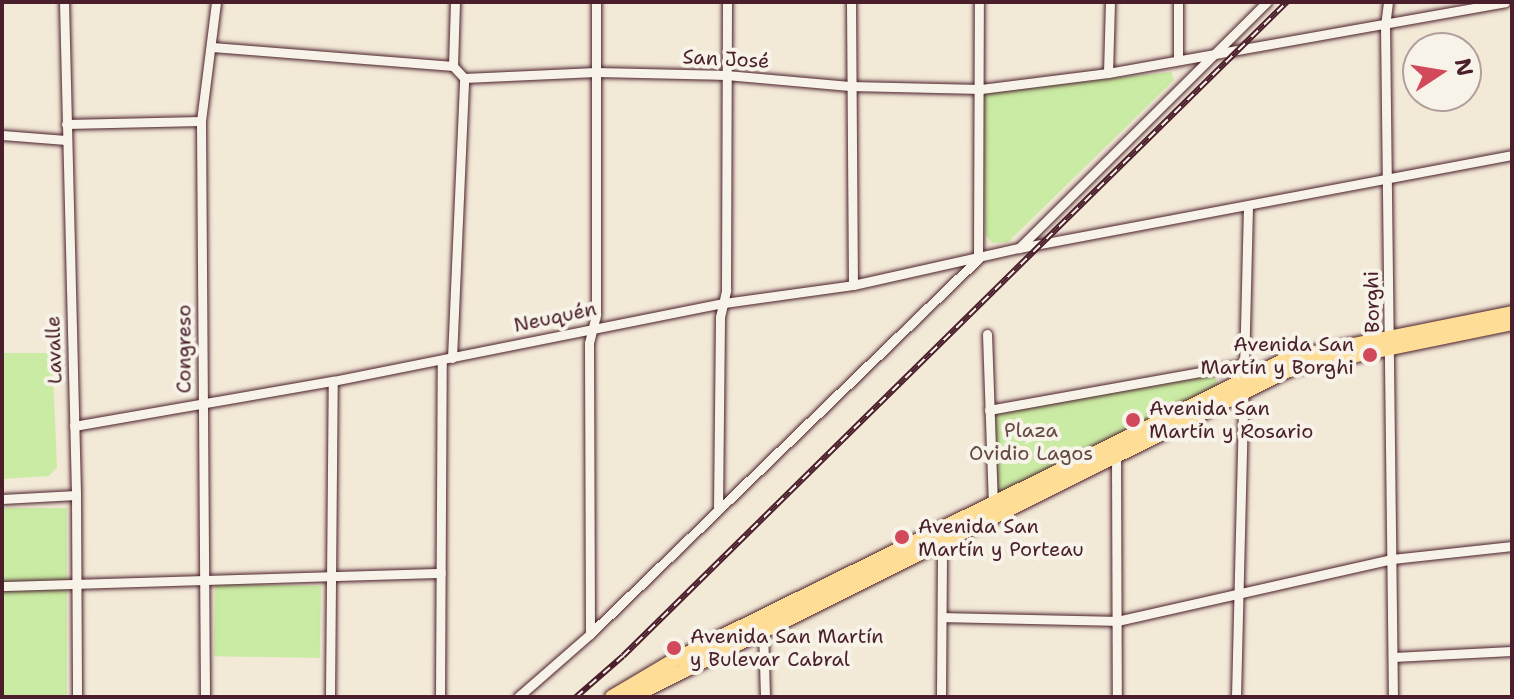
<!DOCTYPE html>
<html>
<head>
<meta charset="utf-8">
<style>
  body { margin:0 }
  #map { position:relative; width:1514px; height:699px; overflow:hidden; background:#f3e9d7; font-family:"Shantell Sans",sans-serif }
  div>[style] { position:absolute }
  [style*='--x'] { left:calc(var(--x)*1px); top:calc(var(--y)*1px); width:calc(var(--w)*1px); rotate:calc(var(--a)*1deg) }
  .green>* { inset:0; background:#caeba3; transform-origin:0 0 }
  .roads { filter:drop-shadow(0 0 2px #4a1f2b) drop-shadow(0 0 2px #4a1f2b) }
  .minor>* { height:9px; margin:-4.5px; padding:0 4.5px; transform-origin:4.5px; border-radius:4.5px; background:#f7f3e8 }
  .primary>* { height:14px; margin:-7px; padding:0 7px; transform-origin:7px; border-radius:7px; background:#fedd96 }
  .rail>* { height:6px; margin-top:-3px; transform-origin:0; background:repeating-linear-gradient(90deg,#f7f3e8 0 9px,#4a1f2b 0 18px); box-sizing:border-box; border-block:2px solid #4a1f2b }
  .dots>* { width:22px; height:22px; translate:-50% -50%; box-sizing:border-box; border:4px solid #f7f3e8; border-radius:50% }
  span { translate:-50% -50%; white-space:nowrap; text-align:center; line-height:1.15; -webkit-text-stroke:8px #f7f3e8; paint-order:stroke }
  .street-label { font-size:20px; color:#4a1f2b }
  .poi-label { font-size:20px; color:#4a1f2b }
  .right { translate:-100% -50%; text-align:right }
  .left { translate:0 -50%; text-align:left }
  .park-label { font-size:20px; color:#644843 }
  .frame { position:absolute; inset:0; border:4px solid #4a1f2b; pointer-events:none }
  .north { position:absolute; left:1402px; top:32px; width:80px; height:80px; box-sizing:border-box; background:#f7f3e8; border:2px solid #b29e9c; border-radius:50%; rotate:78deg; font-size:22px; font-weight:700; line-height:32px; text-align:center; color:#4a1f2b }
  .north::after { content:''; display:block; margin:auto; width:28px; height:36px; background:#d1495b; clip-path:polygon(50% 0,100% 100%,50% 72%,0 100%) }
</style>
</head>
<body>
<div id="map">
  <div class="green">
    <i style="clip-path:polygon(1171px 72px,1174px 80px,1008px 242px,992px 243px,985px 234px,983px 92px)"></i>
    <i style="clip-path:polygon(2px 353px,52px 353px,57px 467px,49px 476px,2px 479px)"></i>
    <i style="clip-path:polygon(1209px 371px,1220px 385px,993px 503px,989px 410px)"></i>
    <i style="left:67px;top:508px;width:189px;height:65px;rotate:90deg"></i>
    <i style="left:321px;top:586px;width:72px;height:106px;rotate:91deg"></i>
  </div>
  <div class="roads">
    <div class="minor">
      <i style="--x:64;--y:2;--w:493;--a:88.6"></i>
      <i style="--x:76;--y:495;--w:202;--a:89.7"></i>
      <i style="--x:851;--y:2;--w:283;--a:89.6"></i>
      <i style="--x:1388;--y:2;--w:23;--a:97"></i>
      <i style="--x:1385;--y:25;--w:672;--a:89.32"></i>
      <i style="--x:212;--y:47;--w:242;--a:4.5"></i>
      <i style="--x:453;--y:66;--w:16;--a:47"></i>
      <i style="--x:464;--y:78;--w:132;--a:-2.6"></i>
      <i style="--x:596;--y:72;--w:130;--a:1.3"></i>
      <i style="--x:726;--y:75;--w:124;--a:5.1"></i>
      <i style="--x:850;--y:86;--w:131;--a:1.3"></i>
      <i style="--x:981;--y:89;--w:128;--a:-7.2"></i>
      <i style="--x:1108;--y:73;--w:403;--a:-10.1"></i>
      <i style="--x:1178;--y:60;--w:58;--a:-90"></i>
      <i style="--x:453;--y:66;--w:64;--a:-88.2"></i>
      <i style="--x:1108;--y:73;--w:71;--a:-88.4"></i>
      <i style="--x:66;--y:124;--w:135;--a:-1.3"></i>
      <i style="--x:2;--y:135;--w:64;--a:4.5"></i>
      <i style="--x:1019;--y:248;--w:349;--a:-44.8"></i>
      <i style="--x:978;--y:259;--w:257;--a:-89.8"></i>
      <i style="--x:987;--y:334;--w:169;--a:88"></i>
      <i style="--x:452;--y:358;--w:280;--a:-87.5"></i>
      <i style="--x:989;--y:410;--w:259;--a:-10.2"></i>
      <i style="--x:74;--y:426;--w:263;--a:-9.9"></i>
      <i style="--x:333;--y:381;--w:399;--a:-11.3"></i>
      <i style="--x:724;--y:303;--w:130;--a:-7.9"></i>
      <i style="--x:853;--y:285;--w:170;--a:-12.6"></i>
      <i style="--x:1019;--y:248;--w:502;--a:-10.68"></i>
      <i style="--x:1116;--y:455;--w:242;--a:89.8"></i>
      <i style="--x:2;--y:499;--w:74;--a:-3.1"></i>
      <i style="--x:718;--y:509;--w:192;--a:-89.4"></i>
      <i style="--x:720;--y:317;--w:28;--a:-77"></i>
      <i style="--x:726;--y:290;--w:288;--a:-89.8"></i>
      <i style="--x:2;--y:586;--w:439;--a:-1.7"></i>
      <i style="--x:943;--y:617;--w:174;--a:1.3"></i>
      <i style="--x:1117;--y:621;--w:282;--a:-12.7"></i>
      <i style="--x:1392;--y:559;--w:121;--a:-6.2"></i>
      <i style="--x:763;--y:629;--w:68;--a:88.3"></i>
      <i style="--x:590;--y:634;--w:291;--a:-90.2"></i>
      <i style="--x:589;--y:343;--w:30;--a:-76"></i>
      <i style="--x:596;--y:314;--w:312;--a:-90"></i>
      <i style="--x:1393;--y:657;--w:119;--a:-2.9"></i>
      <i style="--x:205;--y:697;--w:576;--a:-90.4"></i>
      <i style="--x:201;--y:121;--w:120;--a:-82.8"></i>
      <i style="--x:330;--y:697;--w:316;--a:-89.5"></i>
      <i style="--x:440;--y:697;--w:337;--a:-89.7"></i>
      <i style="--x:518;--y:697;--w:96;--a:-41.2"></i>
      <i style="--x:590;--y:634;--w:540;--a:-44.02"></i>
      <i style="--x:941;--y:697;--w:156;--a:-89.6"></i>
      <i style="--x:1236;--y:697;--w:492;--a:-88.6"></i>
    </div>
    <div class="primary">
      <i style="--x:612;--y:697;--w:77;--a:-30.6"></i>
      <i style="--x:678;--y:658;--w:681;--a:-26.15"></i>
      <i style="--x:1289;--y:358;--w:227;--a:-11.4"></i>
      <i style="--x:631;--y:697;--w:739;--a:-26.43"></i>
      <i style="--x:1293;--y:368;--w:224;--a:-11.6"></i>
    </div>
  </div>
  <div class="rail">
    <i style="--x:576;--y:697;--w:62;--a:-41.1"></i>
    <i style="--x:623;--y:656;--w:932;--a:-44.57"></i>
  </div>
  <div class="dots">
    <i style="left:1370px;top:355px;background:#d1495b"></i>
    <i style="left:1133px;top:420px;background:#d1495b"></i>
    <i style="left:902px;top:537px;background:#d1495b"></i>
    <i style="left:674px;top:648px;background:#d1495b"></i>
  </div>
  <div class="street-label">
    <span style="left:726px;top:59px;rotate:3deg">San José</span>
    <span style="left:1372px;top:302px;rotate:-91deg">Borghi</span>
    <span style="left:555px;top:317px;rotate:-12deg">Neuquén</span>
    <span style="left:184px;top:349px;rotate:-90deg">Congreso</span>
    <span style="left:54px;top:350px;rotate:-92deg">Lavalle</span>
  </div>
  <div class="poi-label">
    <span class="right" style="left:1354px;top:356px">Avenida San<br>Martín y Borghi</span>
    <span class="left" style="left:1149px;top:420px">Avenida San<br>Martín y Rosario</span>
    <span class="left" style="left:918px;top:538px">Avenida San<br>Martín y Porteau</span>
    <span class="left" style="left:690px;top:648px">Avenida San Martín<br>y Bulevar Cabral</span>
  </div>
  <div class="park-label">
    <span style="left:1031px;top:442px">Plaza<br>Ovidio Lagos</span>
  </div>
  <div class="frame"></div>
  <div class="north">N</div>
</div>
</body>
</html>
